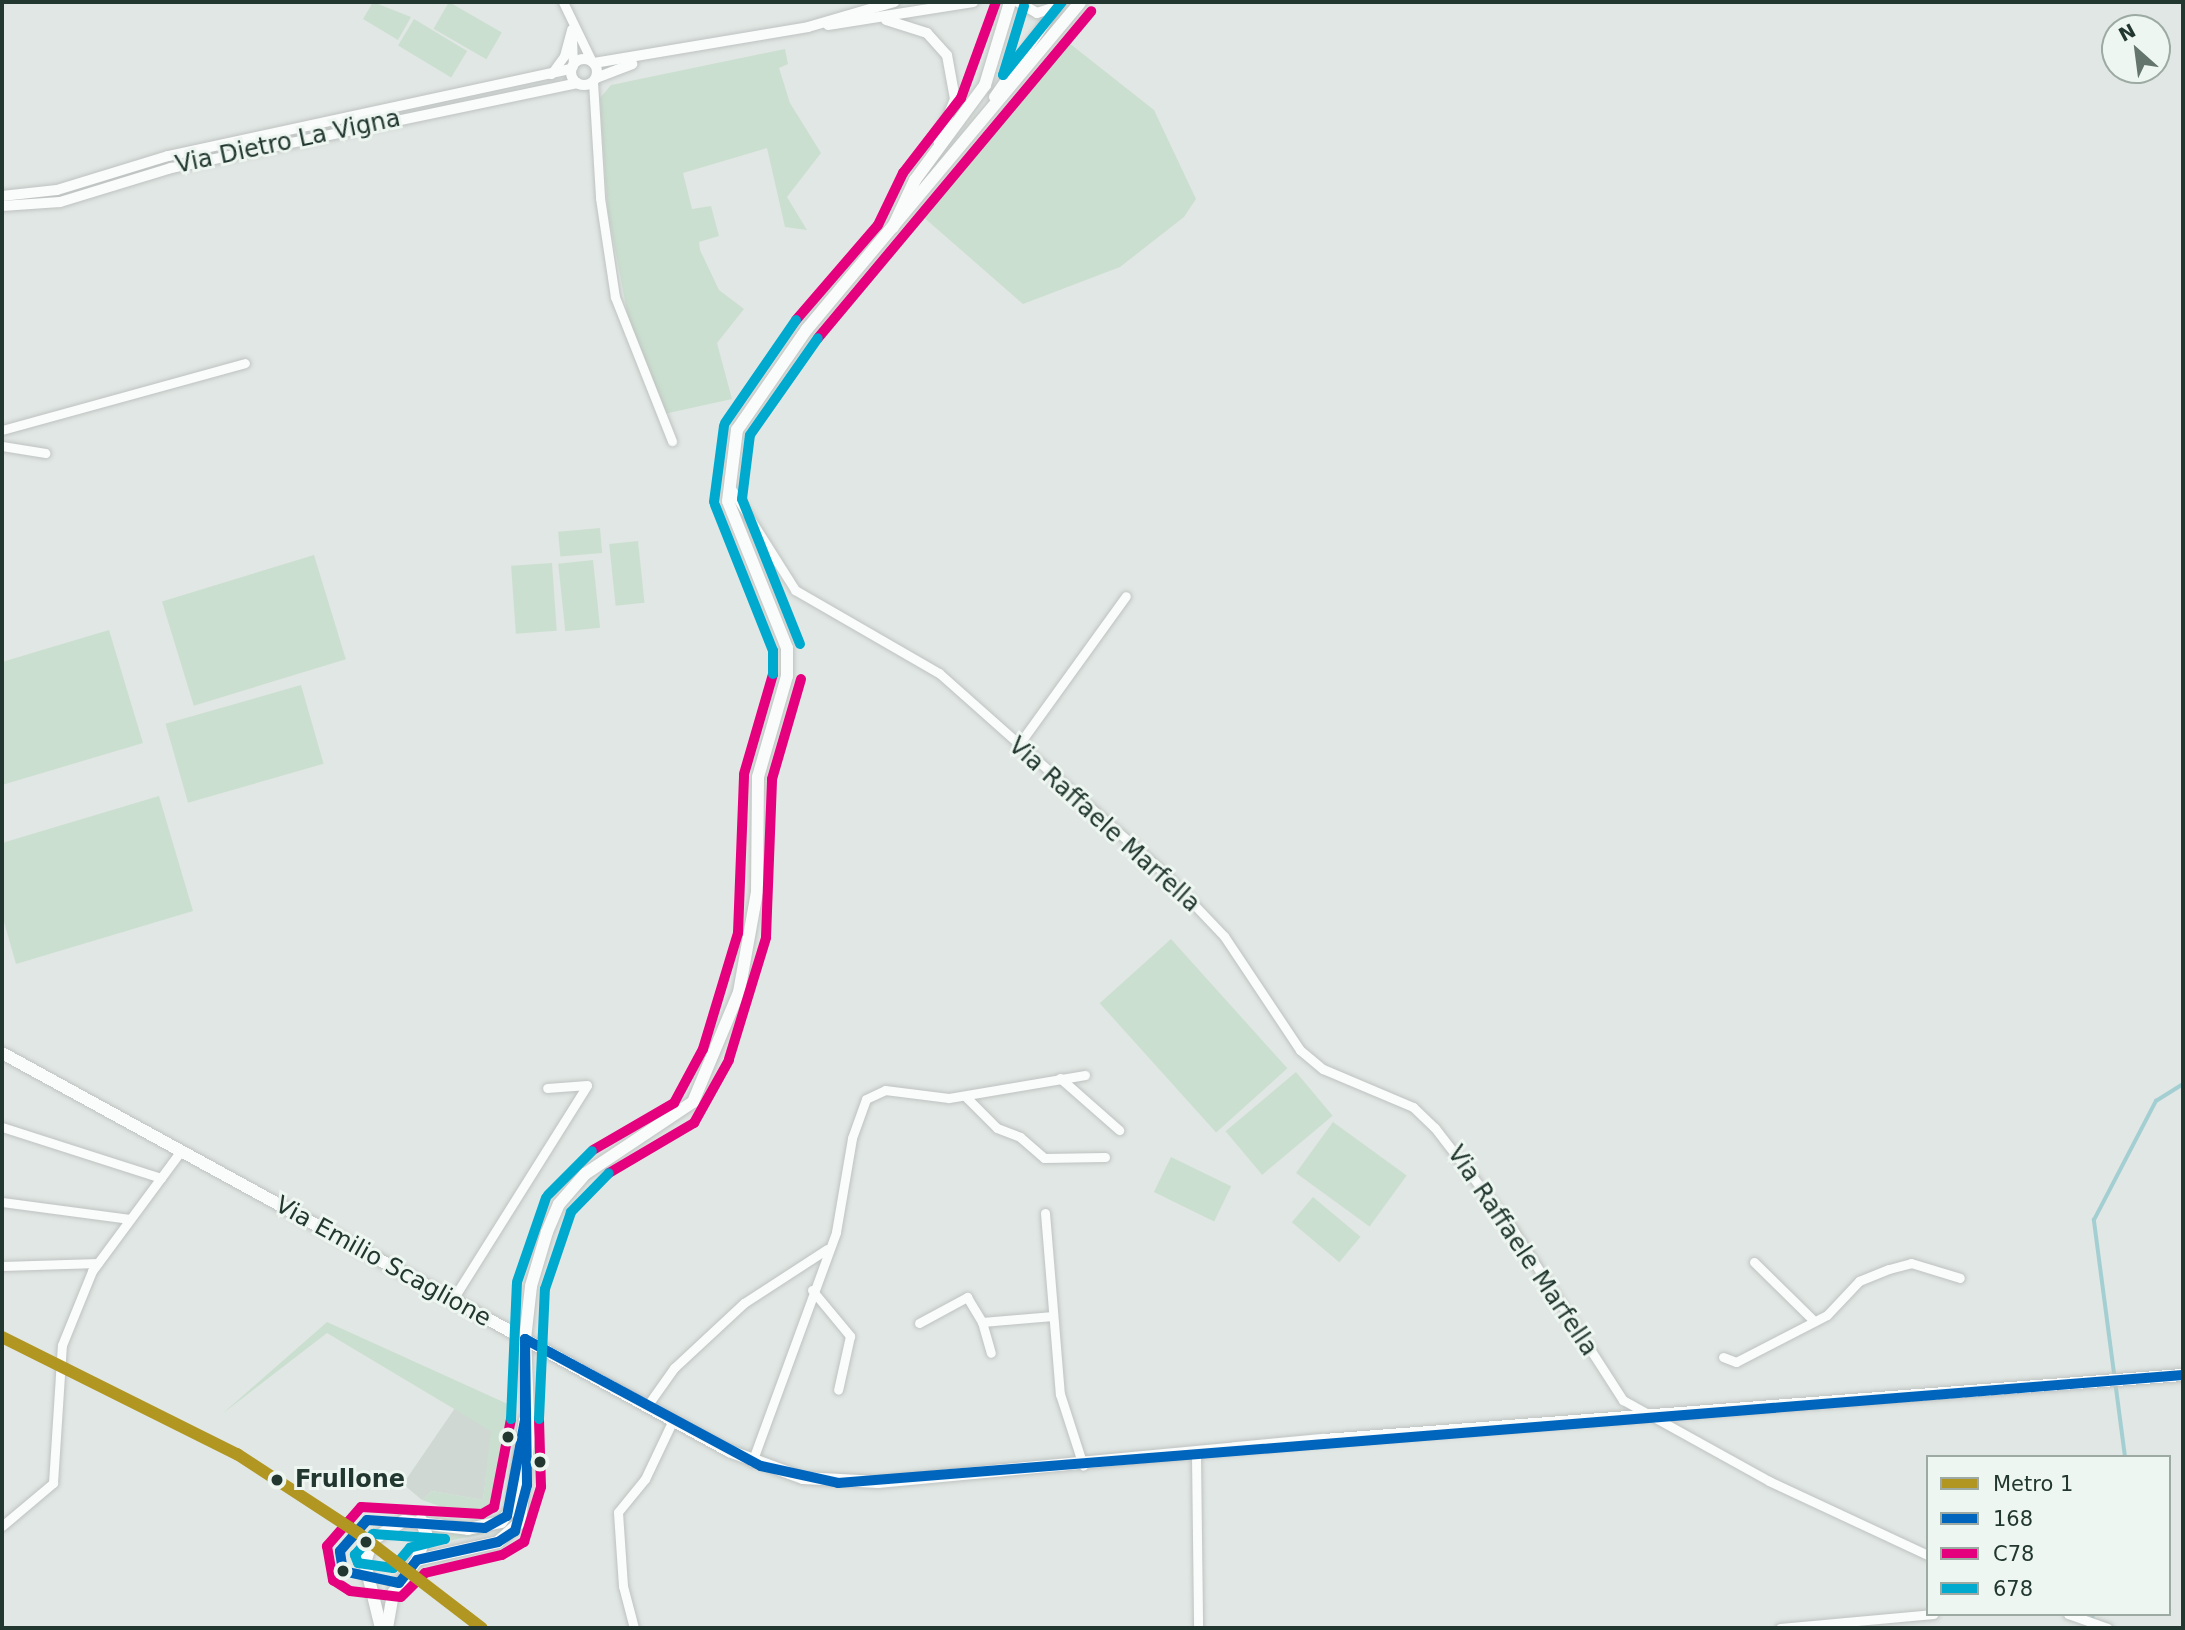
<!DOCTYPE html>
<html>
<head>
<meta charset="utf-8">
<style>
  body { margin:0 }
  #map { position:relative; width:2185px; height:1630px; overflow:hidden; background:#e1e7e4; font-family:"DejaVu Sans",sans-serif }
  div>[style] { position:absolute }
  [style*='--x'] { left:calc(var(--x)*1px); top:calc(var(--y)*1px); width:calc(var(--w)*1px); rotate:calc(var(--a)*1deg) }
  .built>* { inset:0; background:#cfd8d3 }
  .green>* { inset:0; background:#cbdfd0; transform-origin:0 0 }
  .stream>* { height:3.5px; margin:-1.75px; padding:0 1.75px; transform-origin:1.75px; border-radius:1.75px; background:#a4cfd2 }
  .roads { filter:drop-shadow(0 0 2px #bec3c1) drop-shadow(0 0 2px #bec3c1) }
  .minor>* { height:9px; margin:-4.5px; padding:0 4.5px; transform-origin:4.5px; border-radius:4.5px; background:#fafbfb }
  .tertiary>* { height:10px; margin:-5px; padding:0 5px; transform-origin:5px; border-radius:5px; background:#fafbfb }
  .tertiary>.ring { margin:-5px; padding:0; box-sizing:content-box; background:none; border:10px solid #fafbfb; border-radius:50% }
  .secondary>* { height:12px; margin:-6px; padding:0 6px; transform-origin:6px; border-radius:6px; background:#fafbfb }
  .bus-1>* { height:10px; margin:-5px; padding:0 5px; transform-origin:5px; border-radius:5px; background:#0065bd }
  .bus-2>* { height:10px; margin:-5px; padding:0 5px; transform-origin:5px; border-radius:5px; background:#e5007d }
  .bus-3>* { height:10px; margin:-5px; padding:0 5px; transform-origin:5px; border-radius:5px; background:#00a9ce }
  .metro-1>* { height:12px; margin:-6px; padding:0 6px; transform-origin:6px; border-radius:6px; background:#b19722 }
  .dots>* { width:19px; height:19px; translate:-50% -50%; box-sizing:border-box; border:4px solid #eef6f1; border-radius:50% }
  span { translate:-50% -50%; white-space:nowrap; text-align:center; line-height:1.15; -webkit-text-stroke:6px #eef6f1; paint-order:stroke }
  .street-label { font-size:24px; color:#21372f }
  .stop-label { font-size:24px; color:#21372f; font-weight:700 }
  .left { translate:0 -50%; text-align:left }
  .frame { position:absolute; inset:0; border:4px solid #21372f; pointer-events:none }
  .legend { position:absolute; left:1926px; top:1455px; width:245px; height:161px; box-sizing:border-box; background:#eef6f1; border:2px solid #9caaa3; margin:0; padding:9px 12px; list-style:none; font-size:21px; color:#21372f }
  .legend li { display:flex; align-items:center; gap:14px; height:35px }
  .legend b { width:35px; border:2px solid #9caaa3 }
  .north { position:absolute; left:2101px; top:14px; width:70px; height:70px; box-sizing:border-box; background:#eef6f1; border:2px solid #9caaa3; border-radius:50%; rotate:332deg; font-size:19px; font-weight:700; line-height:28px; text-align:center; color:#21372f }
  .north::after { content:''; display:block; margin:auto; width:24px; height:32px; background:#64756e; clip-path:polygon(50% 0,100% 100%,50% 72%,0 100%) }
</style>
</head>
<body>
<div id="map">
  <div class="built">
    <i style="clip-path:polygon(455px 1408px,492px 1431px,483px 1500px,432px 1491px,422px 1500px,403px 1484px)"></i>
  </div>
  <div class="green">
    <i style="clip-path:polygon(373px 2px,411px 17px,398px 40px,363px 19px)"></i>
    <i style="left:449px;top:2px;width:61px;height:31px;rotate:30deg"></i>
    <i style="left:414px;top:19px;width:62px;height:31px;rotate:31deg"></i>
    <i style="clip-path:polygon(1064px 39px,1154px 110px,1196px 199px,1184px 217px,1120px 267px,1023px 304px,921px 215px)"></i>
    <i style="clip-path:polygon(785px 49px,788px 64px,779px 68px,790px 103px,821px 153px,787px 197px,807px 230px,785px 227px,767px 148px,683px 173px,692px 209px,711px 206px,719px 236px,699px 242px,700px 250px,719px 290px,744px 309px,717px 343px,732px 399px,664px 414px,630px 327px,608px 212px,600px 98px,611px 85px)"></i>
    <i style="left:600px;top:528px;width:25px;height:42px;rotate:85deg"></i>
    <i style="left:638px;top:541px;width:62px;height:29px;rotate:84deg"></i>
    <i style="left:314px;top:555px;width:109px;height:159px;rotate:73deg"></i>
    <i style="left:593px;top:560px;width:68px;height:35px;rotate:84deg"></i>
    <i style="left:552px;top:563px;width:68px;height:41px;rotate:86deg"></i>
    <i style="clip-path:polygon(109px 630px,143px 743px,2px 785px,2px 662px)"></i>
    <i style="left:301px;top:685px;width:82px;height:141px;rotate:74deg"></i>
    <i style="clip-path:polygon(159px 796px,193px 911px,16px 964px,2px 915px,2px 843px)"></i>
    <i style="left:1171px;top:939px;width:174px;height:96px;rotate:48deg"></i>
    <i style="left:1296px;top:1072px;width:57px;height:92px;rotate:50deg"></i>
    <i style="left:1333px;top:1122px;width:91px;height:63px;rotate:36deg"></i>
    <i style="left:1171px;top:1157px;width:67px;height:39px;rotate:26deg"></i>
    <i style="left:1313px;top:1197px;width:62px;height:33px;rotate:40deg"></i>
    <i style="clip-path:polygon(327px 1322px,510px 1405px,500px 1508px,474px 1518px,422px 1500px,432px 1491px,483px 1500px,491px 1431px,327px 1333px,222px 1414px)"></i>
    <i style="clip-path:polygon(433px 1532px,489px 1533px,427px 1545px)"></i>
  </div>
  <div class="stream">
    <i style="--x:2125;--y:1457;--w:239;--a:-97.5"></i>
    <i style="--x:2094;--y:1220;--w:134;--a:-62.5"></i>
    <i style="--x:2156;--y:1101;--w:32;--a:-32"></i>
    <i style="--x:2091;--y:1628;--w:14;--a:-82"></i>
  </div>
  <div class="roads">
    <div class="minor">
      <i style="--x:563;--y:2;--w:67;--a:64.2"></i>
      <i style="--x:572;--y:38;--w:28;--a:88"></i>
      <i style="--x:551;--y:74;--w:22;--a:-54"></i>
      <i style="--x:564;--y:56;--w:28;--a:-75"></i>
      <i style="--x:593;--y:82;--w:116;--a:86.5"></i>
      <i style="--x:600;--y:198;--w:100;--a:81.4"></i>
      <i style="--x:615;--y:297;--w:155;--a:68.4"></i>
      <i style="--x:2;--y:430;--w:252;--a:-15.4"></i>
      <i style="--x:2;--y:446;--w:44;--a:9.2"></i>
      <i style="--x:730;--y:487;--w:122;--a:57.7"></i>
      <i style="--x:795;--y:590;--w:166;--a:30"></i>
      <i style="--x:939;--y:673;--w:300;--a:41.6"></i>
      <i style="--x:1163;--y:872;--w:88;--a:46.4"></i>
      <i style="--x:1224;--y:936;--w:137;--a:56.3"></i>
      <i style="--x:1300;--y:1050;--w:30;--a:40"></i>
      <i style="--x:1323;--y:1069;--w:98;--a:22.9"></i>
      <i style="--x:1413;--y:1107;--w:30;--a:44"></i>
      <i style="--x:1435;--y:1128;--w:126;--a:52.4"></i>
      <i style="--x:1512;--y:1228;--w:205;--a:57.2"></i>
      <i style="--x:1623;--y:1400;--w:167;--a:29"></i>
      <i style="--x:1769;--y:1481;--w:175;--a:25"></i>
      <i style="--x:1017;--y:747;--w:186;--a:-54.2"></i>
      <i style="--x:1060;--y:1078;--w:79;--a:41.4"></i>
      <i style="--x:965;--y:1096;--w:45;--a:45"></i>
      <i style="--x:997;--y:1128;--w:25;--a:21"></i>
      <i style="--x:1020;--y:1137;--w:32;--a:41"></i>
      <i style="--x:1044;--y:1158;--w:61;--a:-0.9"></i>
      <i style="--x:2;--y:1127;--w:167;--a:17.8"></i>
      <i style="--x:2;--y:1202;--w:129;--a:7.6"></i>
      <i style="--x:1045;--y:1213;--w:182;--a:85.3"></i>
      <i style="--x:1060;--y:1394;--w:75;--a:72.1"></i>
      <i style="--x:1754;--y:1262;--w:81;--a:44.5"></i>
      <i style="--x:2;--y:1266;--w:96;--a:-1.8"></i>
      <i style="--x:812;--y:1290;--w:60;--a:50.4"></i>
      <i style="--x:850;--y:1336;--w:55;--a:102.5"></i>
      <i style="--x:453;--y:1299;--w:252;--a:-57.9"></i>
      <i style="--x:587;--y:1085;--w:40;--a:175.7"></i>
      <i style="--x:982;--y:1322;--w:32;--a:74"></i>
      <i style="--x:919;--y:1323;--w:55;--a:-28.4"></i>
      <i style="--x:967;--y:1297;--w:29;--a:59"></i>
      <i style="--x:982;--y:1322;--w:71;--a:-4.8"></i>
      <i style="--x:1723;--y:1357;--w:14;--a:21"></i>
      <i style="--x:1736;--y:1362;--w:102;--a:-27.3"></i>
      <i style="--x:1827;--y:1315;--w:47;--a:-46.7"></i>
      <i style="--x:1859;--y:1281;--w:32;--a:-22"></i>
      <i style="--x:1889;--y:1269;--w:23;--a:-15"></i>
      <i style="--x:1911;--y:1263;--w:51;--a:17"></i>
      <i style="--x:647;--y:1406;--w:47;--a:-54.6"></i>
      <i style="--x:674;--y:1368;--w:96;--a:-42.9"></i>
      <i style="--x:744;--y:1303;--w:99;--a:-33"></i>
      <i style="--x:1196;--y:1455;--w:173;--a:89.3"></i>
      <i style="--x:752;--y:1462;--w:245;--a:-69.9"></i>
      <i style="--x:836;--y:1232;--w:95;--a:-80.3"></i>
      <i style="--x:852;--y:1138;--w:41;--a:-70.3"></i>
      <i style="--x:866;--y:1099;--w:21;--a:-25"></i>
      <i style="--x:885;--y:1090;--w:64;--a:7.1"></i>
      <i style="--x:949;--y:1098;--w:138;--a:-9.6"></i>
      <i style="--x:2;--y:1526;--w:67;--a:-40.1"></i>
      <i style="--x:53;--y:1483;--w:138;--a:-86.3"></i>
      <i style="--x:62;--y:1345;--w:80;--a:-67.9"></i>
      <i style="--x:92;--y:1271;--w:148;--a:-53.5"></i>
      <i style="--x:2068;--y:1614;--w:42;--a:19.3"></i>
      <i style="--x:634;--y:1628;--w:43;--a:-104.7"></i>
      <i style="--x:623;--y:1586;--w:74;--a:-93.9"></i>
      <i style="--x:618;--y:1512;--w:43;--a:-50.7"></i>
      <i style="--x:645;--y:1479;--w:65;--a:-64.6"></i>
      <i style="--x:1780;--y:1628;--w:154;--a:-5.2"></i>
    </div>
    <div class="tertiary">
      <i style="--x:1018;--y:2;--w:22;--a:30"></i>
      <i style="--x:1037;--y:13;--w:20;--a:-18"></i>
      <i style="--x:886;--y:20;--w:43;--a:17.6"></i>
      <i style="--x:927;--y:33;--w:30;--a:48"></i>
      <i style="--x:947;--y:55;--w:45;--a:79.7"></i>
      <i style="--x:955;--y:99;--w:45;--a:112"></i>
      <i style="--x:828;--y:25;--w:147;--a:-9"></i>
      <i class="ring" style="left:571px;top:59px;width:16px;height:16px"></i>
      <i style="--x:594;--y:63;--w:217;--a:-9.5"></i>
      <i style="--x:808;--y:27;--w:90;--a:-16.2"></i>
      <i style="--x:596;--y:78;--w:39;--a:-21"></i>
      <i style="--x:994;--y:97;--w:116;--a:-55.2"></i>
      <i style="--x:2;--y:196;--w:55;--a:-6.2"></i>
      <i style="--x:57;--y:190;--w:116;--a:-17"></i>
      <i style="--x:168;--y:156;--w:413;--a:-12.2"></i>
      <i style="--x:2;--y:206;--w:58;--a:-3.9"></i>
      <i style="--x:60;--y:202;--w:116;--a:-17"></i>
      <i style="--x:171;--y:168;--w:415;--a:-11.8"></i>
    </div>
    <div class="secondary">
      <i style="--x:893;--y:227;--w:52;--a:-64.9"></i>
      <i style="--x:915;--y:180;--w:118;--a:-53.6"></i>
      <i style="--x:985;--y:85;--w:87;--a:-73.2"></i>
      <i style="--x:2;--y:1053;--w:829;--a:28.7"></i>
      <i style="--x:729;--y:1451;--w:79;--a:20"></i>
      <i style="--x:803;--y:1478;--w:75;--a:3.1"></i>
      <i style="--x:878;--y:1482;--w:448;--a:-5.4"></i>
      <i style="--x:1324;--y:1440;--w:861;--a:-4.33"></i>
      <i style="--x:417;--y:1560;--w:28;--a:-71"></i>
      <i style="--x:426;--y:1534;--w:15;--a:-110"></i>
      <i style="--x:381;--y:1628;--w:67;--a:-103.8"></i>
      <i style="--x:365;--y:1563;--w:24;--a:-73"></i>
      <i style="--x:372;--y:1540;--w:37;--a:-31"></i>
      <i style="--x:404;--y:1521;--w:64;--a:7.1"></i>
      <i style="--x:468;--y:1529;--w:34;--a:-12"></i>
      <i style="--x:501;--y:1522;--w:16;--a:-50"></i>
      <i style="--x:511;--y:1510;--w:91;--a:-81.2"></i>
      <i style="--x:387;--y:1628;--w:36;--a:-80"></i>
      <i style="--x:393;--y:1593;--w:41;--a:-54"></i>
      <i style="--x:417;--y:1560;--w:83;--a:-12.5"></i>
      <i style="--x:498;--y:1542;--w:30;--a:-42"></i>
      <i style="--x:520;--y:1522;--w:85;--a:-84"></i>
      <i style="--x:529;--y:1437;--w:98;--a:-92.3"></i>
      <i style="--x:525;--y:1339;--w:53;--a:-83.5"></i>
      <i style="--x:531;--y:1286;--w:56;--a:-73.5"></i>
      <i style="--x:547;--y:1232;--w:30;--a:-67"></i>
      <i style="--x:559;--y:1204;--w:40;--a:-49"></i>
      <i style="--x:585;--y:1174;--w:130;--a:-33.7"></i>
      <i style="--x:693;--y:1102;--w:119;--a:-67.3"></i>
      <i style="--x:739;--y:992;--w:102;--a:-79.8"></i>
      <i style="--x:757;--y:892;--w:115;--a:-89.5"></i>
      <i style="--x:758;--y:777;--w:105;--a:-74"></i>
      <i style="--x:787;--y:676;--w:28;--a:-90"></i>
      <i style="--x:787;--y:648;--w:158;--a:-111.9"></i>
      <i style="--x:728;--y:501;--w:72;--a:-82.8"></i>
      <i style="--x:737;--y:430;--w:123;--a:-55.3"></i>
      <i style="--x:807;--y:329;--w:426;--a:-50.1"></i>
    </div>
  </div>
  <div class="bus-1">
    <i style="--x:525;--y:1339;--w:268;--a:28.3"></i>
    <i style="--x:761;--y:1466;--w:79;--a:12.4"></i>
    <i style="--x:838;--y:1483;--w:1349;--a:-4.59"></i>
    <i style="--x:525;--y:1339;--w:146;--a:89.2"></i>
    <i style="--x:527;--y:1485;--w:48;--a:104.6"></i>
    <i style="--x:515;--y:1531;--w:20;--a:147"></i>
    <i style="--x:498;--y:1542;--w:83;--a:167.5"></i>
    <i style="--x:417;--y:1560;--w:29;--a:128"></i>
    <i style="--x:399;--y:1583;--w:57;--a:-167.9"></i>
    <i style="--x:343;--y:1571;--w:20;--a:-99"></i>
    <i style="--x:340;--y:1551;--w:41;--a:-48.9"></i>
    <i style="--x:367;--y:1520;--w:118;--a:3.9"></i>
    <i style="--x:485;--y:1528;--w:25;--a:-29"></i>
    <i style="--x:507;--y:1516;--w:98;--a:-79.4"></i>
    <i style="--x:525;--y:1420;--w:81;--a:-90"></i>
  </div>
  <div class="bus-2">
    <i style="--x:796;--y:320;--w:125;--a:-49.2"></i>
    <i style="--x:878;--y:225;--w:58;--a:-64.3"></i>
    <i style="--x:903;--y:173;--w:95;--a:-52.3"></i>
    <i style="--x:961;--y:98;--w:102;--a:-70"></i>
    <i style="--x:818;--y:338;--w:426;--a:-50.1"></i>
    <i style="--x:744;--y:774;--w:104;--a:-73.8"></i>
    <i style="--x:773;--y:674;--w:23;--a:-90"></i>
    <i style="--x:766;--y:937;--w:158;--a:-87.8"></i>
    <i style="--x:772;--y:779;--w:104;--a:-73.8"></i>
    <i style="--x:729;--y:1059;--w:127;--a:-73"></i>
    <i style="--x:593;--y:1150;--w:94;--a:-30.1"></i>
    <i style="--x:674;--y:1103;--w:61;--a:-61.8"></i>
    <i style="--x:703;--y:1049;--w:121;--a:-73.2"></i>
    <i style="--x:738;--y:933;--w:157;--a:-87.8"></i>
    <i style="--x:609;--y:1173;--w:99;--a:-30.5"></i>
    <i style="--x:694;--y:1123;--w:72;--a:-60.9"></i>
    <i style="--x:511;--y:1419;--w:90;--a:100.9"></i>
    <i style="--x:494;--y:1507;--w:14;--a:150"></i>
    <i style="--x:482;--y:1514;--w:121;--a:-176.7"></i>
    <i style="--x:361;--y:1507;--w:52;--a:131.1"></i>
    <i style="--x:327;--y:1546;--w:35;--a:80"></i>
    <i style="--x:333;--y:1580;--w:20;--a:33"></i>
    <i style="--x:350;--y:1591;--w:51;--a:6.7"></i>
    <i style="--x:401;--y:1597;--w:34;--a:-45"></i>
    <i style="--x:425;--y:1573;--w:79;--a:-13.2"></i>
    <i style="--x:502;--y:1555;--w:26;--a:-31"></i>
    <i style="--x:524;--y:1542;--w:58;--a:-72.8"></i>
    <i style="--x:541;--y:1487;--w:68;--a:-91.7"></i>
  </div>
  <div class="bus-3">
    <i style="--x:1024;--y:6;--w:72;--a:106.9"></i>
    <i style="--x:1003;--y:75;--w:94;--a:-51.1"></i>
    <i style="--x:725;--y:423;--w:125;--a:-55.4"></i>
    <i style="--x:714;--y:502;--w:77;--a:-82.5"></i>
    <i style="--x:715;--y:505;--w:157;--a:68.3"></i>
    <i style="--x:773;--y:651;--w:23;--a:90"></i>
    <i style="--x:800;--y:644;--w:156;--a:-111.8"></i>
    <i style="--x:742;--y:499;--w:64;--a:-82.9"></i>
    <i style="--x:750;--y:435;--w:118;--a:-55"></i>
    <i style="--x:548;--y:1195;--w:62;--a:-45"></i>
    <i style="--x:517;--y:1282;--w:89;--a:-71"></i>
    <i style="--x:511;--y:1419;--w:135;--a:-87.5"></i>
    <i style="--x:539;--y:1419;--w:130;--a:-87.4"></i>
    <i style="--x:545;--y:1289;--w:81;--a:-71.3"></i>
    <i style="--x:571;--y:1212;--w:54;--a:-45.7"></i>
    <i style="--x:373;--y:1534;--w:72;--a:4"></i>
    <i style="--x:445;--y:1539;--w:36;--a:166"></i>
    <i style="--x:410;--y:1548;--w:26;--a:130"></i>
    <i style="--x:393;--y:1568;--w:35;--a:-172"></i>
    <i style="--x:358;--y:1563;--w:9;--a:-111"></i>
    <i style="--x:355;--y:1555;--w:28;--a:-49"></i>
  </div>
  <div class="metro-1">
    <i style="--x:2;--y:1337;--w:263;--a:26.5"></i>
    <i style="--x:237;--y:1454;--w:145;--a:33.1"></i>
    <i style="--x:358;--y:1533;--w:156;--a:37.5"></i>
  </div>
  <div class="dots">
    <i style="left:508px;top:1437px;background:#21372f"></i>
    <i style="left:540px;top:1462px;background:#21372f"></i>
    <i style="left:277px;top:1480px;background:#21372f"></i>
    <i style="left:366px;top:1542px;background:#21372f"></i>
    <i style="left:343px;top:1571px;background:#21372f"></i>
  </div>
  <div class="street-label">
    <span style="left:288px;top:142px;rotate:-12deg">Via Dietro La Vigna</span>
    <span style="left:1104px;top:825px;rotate:42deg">Via Raffaele Marfella</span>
    <span style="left:1522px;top:1251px;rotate:56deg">Via Raffaele Marfella</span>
    <span style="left:383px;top:1262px;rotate:29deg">Via Emilio Scaglione</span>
  </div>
  <div class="stop-label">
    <span class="left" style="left:295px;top:1480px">Frullone</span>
  </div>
  <div class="frame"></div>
  <ul class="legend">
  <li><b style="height:9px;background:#b19722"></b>Metro 1</li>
  <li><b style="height:9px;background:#0065bd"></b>168</li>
  <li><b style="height:9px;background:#e5007d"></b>C78</li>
  <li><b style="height:9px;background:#00a9ce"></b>678</li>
  </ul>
  <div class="north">N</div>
</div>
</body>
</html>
